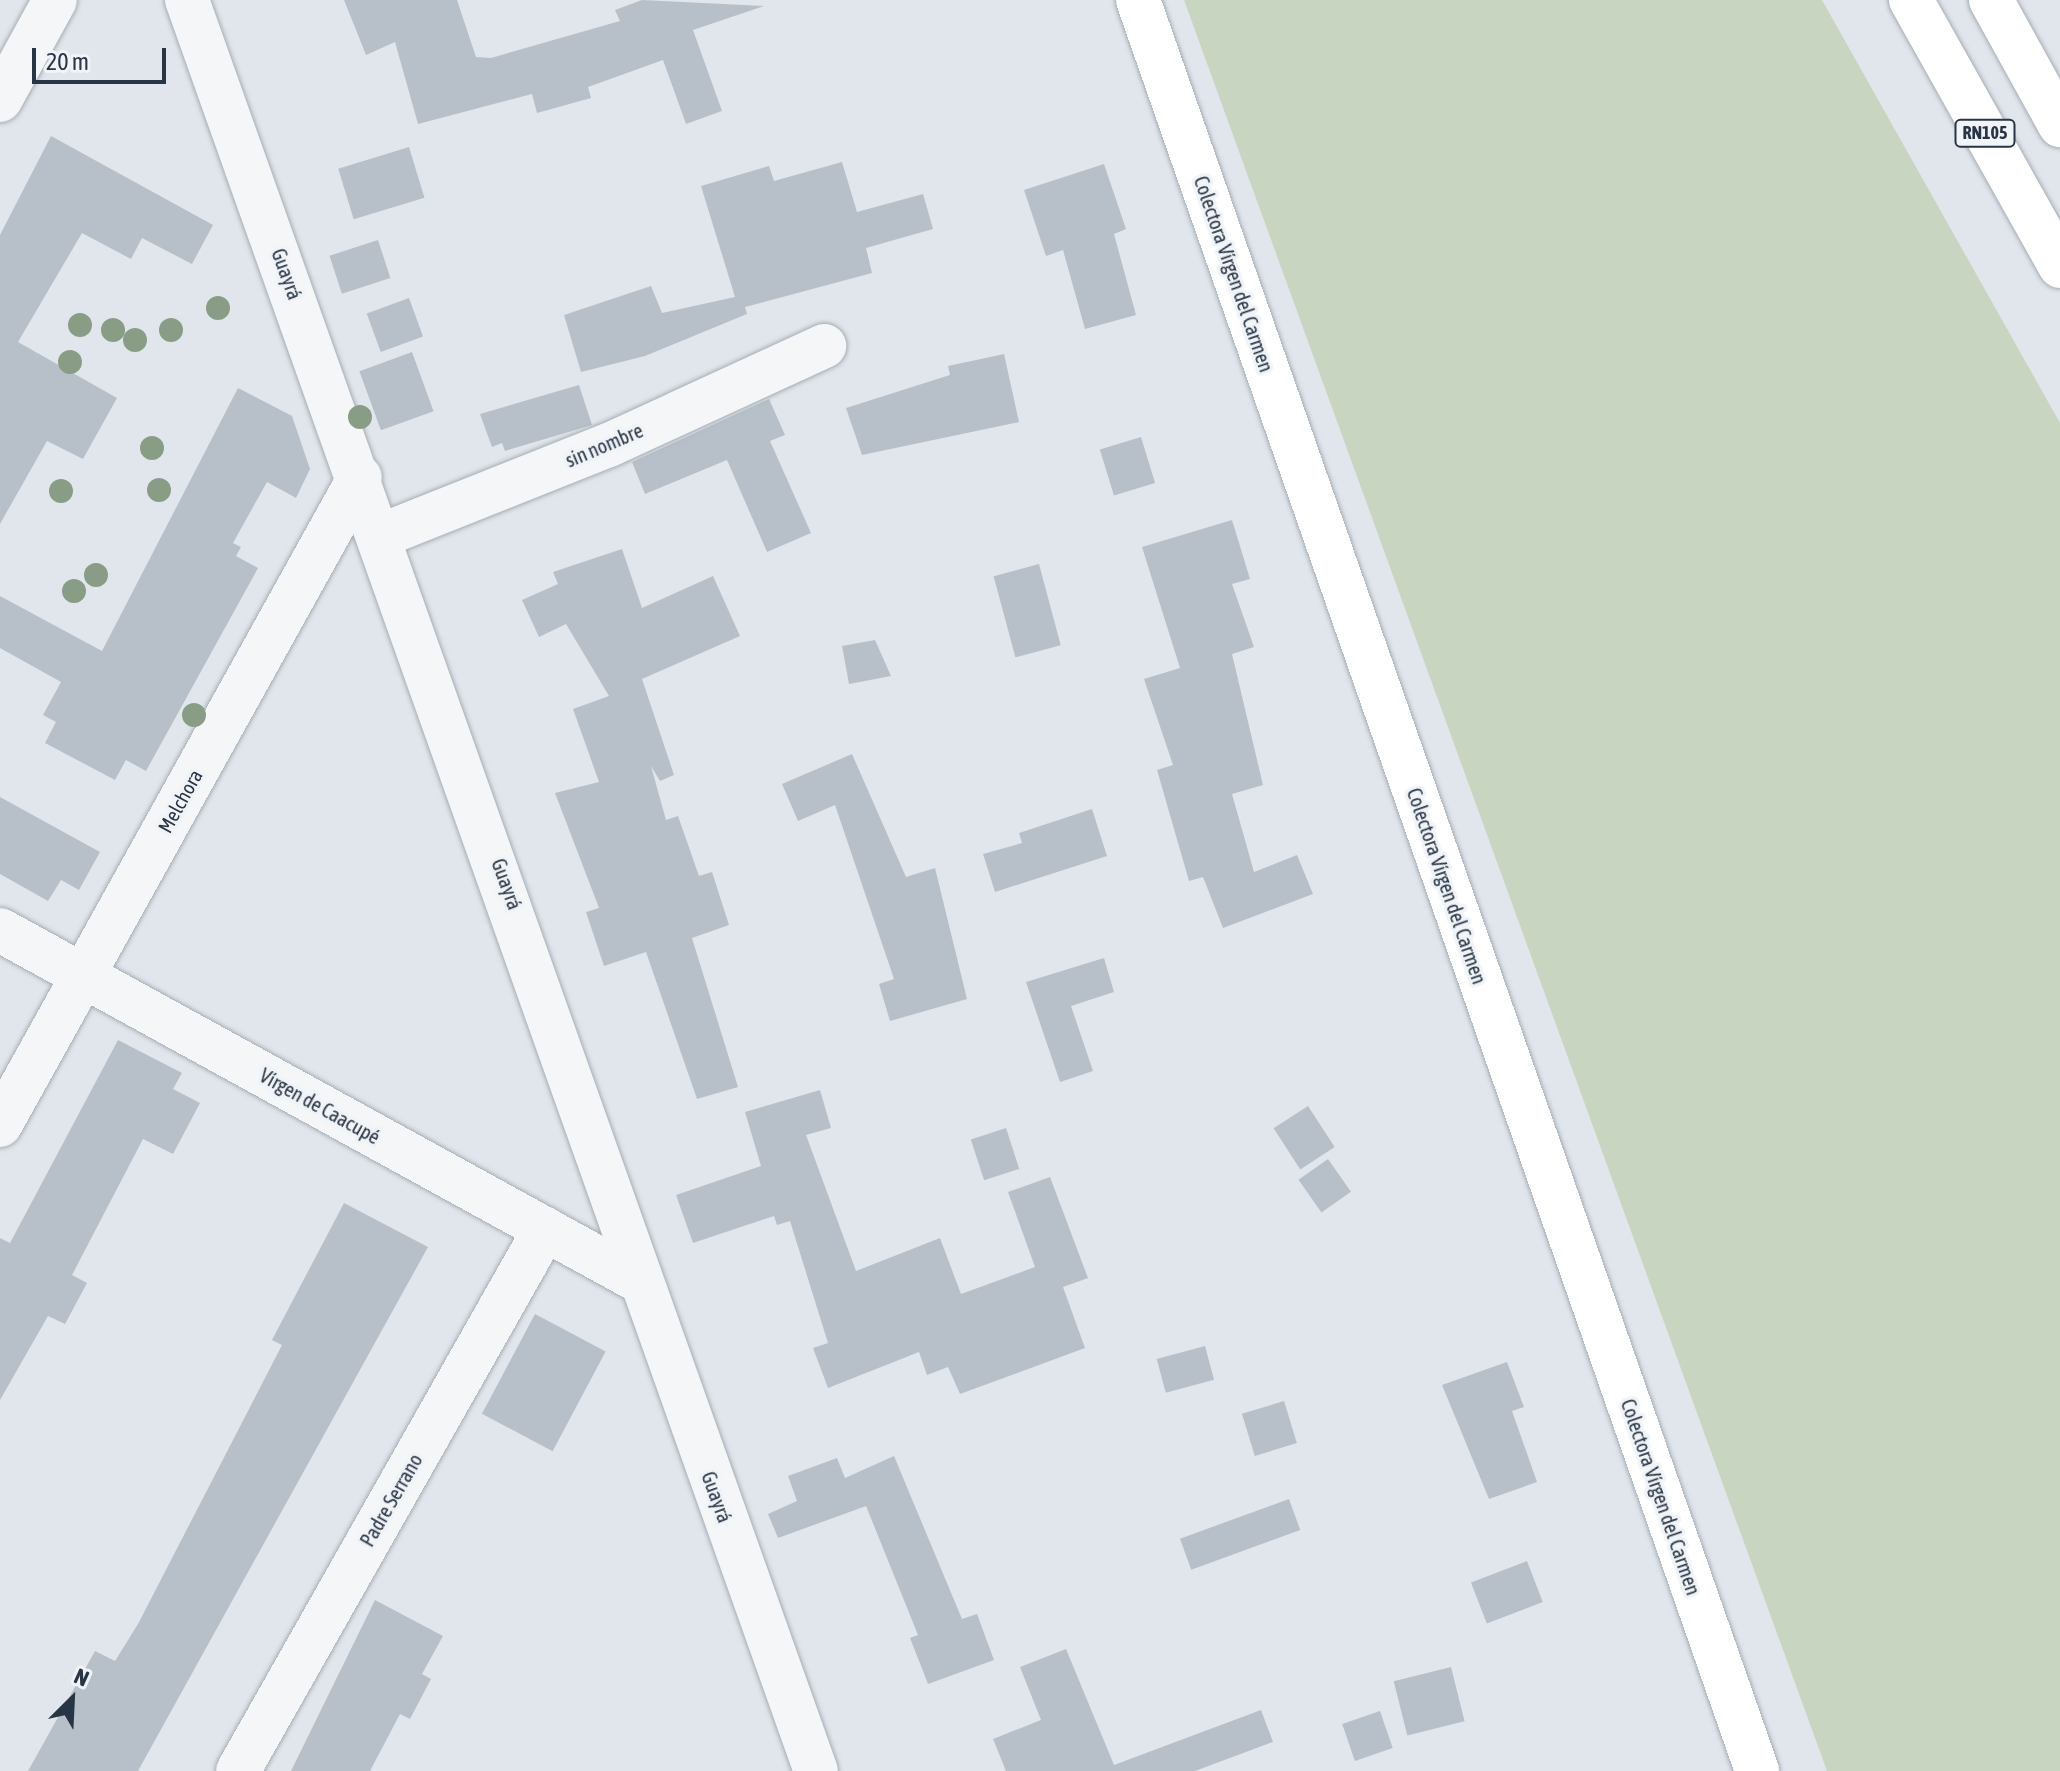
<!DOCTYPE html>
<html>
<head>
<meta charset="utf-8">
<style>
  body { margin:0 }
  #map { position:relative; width:2060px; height:1771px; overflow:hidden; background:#e0e6eb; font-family:"Asap Condensed",sans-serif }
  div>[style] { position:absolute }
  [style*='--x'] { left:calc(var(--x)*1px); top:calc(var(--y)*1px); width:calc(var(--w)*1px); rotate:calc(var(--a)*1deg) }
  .green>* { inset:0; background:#c8d5c1 }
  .building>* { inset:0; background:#b7c0c9; transform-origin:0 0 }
  .roads { filter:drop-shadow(0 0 2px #a5adb6) drop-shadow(0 0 2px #a5adb6) }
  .minor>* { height:44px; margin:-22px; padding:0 22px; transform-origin:22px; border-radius:22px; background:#f4f6f8 }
  .secondary>* { height:44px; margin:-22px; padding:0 22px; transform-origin:22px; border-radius:22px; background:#fff }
  .trunk>* { height:44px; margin:-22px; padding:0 22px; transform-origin:22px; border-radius:22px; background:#fff }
  .trees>* { width:24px; height:24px; margin:-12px; border-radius:50%; background:#899d86 }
  span { translate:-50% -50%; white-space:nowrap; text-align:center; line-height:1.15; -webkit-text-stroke:7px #f0f4f8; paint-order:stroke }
  .shield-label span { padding:2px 6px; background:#f0f4f8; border:2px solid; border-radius:6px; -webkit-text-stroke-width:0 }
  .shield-label { font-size:18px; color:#273544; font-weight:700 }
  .street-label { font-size:20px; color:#273544 }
  .north { position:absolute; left:32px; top:1659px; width:80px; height:80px; -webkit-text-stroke:6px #f0f4f8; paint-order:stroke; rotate:24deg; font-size:22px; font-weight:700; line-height:32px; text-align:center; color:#273544 }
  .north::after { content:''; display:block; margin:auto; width:28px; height:36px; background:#273544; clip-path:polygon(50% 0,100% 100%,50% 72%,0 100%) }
  .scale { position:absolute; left:32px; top:48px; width:134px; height:36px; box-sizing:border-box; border:4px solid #273544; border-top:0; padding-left:10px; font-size:24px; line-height:28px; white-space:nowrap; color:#273544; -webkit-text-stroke:6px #f0f4f8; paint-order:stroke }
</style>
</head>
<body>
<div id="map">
  <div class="green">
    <i style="clip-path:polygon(1184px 0,1822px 0,2060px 423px,2060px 1771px,1827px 1771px)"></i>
  </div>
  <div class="building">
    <i style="clip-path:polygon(344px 0,457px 0,476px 57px,491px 58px,620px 21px,615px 10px,642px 0,764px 6px,693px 30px,722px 111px,686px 124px,663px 60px,588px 87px,591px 98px,537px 113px,532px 94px,418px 124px,395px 42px,366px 55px)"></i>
    <i style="clip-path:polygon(51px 136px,213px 225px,192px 264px,142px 238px,131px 259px,82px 233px,18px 342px,117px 398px,83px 459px,47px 441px,0 524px,0 235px)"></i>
    <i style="left:409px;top:147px;width:53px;height:74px;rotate:73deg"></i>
    <i style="clip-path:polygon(842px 162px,857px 212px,923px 194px,933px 229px,866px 248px,872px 273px,745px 307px,747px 314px,645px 356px,581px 372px,564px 315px,651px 286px,662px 313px,735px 297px,701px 186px,769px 166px,774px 181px)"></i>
    <i style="clip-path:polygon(1104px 164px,1126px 229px,1114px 234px,1136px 315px,1085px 329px,1063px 250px,1046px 256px,1024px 190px)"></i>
    <i style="left:378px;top:240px;width:40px;height:51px;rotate:72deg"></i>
    <i style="left:409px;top:298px;width:41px;height:45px;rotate:70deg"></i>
    <i style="left:412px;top:352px;width:63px;height:56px;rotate:70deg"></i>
    <i style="clip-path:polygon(1004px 354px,1019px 422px,862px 455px,846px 408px,950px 375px,948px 366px)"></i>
    <i style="clip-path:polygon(579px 385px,592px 425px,505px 451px,502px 443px,492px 447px,480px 414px)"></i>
    <i style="clip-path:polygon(238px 388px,292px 416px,310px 469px,296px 498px,267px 482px,233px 543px,241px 547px,236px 556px,258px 568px,146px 771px,126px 760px,115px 780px,45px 743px,56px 722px,43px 715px,61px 682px,0 648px,0 596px,102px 651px)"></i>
    <i style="clip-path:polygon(769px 399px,785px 435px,770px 441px,811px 533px,767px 552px,727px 460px,645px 494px,632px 462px)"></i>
    <i style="left:1141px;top:437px;width:48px;height:43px;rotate:73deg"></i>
    <i style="clip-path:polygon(1232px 520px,1250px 579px,1232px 584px,1254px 647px,1232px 654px,1263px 785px,1232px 794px,1254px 872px,1297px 855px,1313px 894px,1223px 928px,1203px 877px,1189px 881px,1157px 770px,1173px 765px,1144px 679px,1180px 668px,1142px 547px)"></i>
    <i style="clip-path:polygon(622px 549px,642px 608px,713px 576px,740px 636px,642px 679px,674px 775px,660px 781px,651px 766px,666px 820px,678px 816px,699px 876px,712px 872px,729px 925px,692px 938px,738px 1087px,697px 1099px,646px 952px,604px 966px,586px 912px,599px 908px,555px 793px,599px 782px,573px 709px,609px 696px,566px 624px,539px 637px,522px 600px,558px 584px,553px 572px)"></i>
    <i style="left:1039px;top:564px;width:84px;height:47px;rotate:75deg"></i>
    <i style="clip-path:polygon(875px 640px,891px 676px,849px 684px,842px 646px)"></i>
    <i style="clip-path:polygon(852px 754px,906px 877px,935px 868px,967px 999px,890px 1021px,879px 984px,894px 979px,835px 805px,798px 821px,782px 784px)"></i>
    <i style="clip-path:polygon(0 797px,100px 852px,79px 890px,61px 880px,48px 901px,0 874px)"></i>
    <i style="clip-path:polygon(1092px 809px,1107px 856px,995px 892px,983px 854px,1022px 843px,1019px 833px)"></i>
    <i style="clip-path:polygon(1104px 958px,1114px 992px,1071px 1006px,1093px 1071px,1060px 1082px,1026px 982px)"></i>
    <i style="clip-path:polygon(118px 1040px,182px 1073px,173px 1089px,200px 1103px,173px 1154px,143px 1139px,72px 1275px,87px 1283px,65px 1324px,48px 1316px,0 1400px,0 1238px,10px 1243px)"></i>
    <i style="clip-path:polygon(820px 1090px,831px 1128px,806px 1135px,856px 1271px,940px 1238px,961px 1294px,1035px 1267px,1008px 1192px,1050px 1177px,1088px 1278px,1063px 1287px,1085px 1348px,960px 1394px,948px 1367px,927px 1375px,919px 1352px,828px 1388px,813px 1348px,828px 1343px,790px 1221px,777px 1225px,774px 1216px,693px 1243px,676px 1195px,761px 1166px,745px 1112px)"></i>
    <i style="left:1308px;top:1106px;width:49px;height:41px;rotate:57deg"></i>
    <i style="left:1006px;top:1128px;width:43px;height:37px;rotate:72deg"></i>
    <i style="left:1328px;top:1159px;width:40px;height:36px;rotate:55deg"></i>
    <i style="clip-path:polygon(344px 1203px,428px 1247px,138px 1771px,28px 1771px,95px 1651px,115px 1661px,138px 1624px,282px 1345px,272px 1340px)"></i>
    <i style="left:535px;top:1314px;width:80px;height:113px;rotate:28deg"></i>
    <i style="left:1205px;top:1346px;width:35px;height:50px;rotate:75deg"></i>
    <i style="clip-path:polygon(1507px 1362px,1524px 1407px,1512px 1411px,1537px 1482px,1489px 1499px,1442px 1385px)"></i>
    <i style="left:1284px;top:1401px;width:44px;height:44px;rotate:73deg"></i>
    <i style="clip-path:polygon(894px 1456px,962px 1619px,977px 1614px,994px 1660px,928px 1684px,910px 1638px,918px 1635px,866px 1506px,778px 1538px,768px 1514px,797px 1501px,788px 1476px,837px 1458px,845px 1478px)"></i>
    <i style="left:1289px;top:1499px;width:33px;height:116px;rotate:70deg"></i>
    <i style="left:1527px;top:1561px;width:44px;height:60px;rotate:69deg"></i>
    <i style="clip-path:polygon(375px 1600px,443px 1636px,422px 1674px,431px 1679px,410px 1719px,400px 1714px,370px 1771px,291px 1771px)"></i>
    <i style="clip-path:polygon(1066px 1649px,1114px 1765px,1261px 1710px,1273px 1742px,1195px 1771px,1006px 1771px,993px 1739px,1041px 1720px,1020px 1667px)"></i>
    <i style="left:1451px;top:1667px;width:56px;height:59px;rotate:76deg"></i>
    <i style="left:1380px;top:1711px;width:39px;height:40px;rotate:71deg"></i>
  </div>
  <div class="roads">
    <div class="minor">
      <i style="--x:187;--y:0;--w:1879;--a:70.45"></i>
      <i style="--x:0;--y:100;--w:114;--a:-61.2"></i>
      <i style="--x:380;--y:536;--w:246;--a:-21.7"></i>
      <i style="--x:609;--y:445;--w:237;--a:-24.7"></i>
      <i style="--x:0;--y:930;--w:731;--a:28.77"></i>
      <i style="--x:0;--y:1125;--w:741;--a:-60.95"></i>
      <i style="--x:238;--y:1771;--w:623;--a:-60.47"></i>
    </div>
    <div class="secondary">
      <i style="--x:1138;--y:0;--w:1876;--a:70.73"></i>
    </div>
    <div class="trunk">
      <i style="--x:1911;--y:0;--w:305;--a:60.7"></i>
      <i style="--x:1991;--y:0;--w:143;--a:61.1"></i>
    </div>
  </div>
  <div class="trees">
    <i style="left:218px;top:308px"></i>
    <i style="left:80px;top:325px"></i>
    <i style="left:113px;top:330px"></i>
    <i style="left:171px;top:330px"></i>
    <i style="left:135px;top:340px"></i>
    <i style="left:70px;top:362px"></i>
    <i style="left:360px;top:417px"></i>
    <i style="left:152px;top:448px"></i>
    <i style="left:159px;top:490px"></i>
    <i style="left:61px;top:491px"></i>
    <i style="left:96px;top:575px"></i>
    <i style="left:74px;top:591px"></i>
    <i style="left:194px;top:715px"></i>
  </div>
  <div class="shield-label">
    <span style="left:1985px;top:133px">RN105</span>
  </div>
  <div class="street-label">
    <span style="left:287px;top:274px;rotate:70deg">Guayrá</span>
    <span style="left:1234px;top:274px;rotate:71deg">Colectora Vírgen del Carmen</span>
    <span style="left:604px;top:445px;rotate:-23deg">sin nombre</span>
    <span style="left:180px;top:801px;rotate:-61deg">Melchora</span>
    <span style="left:507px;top:884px;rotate:70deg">Guayrá</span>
    <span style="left:1447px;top:886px;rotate:71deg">Colectora Vírgen del Carmen</span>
    <span style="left:320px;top:1106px;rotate:29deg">Vírgen de Caacupé</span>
    <span style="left:717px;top:1497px;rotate:70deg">Guayrá</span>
    <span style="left:1661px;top:1497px;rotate:71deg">Colectora Vírgen del Carmen</span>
    <span style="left:391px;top:1500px;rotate:-60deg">Padre Serrano</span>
  </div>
  <div class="north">N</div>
  <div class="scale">20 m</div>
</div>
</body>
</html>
